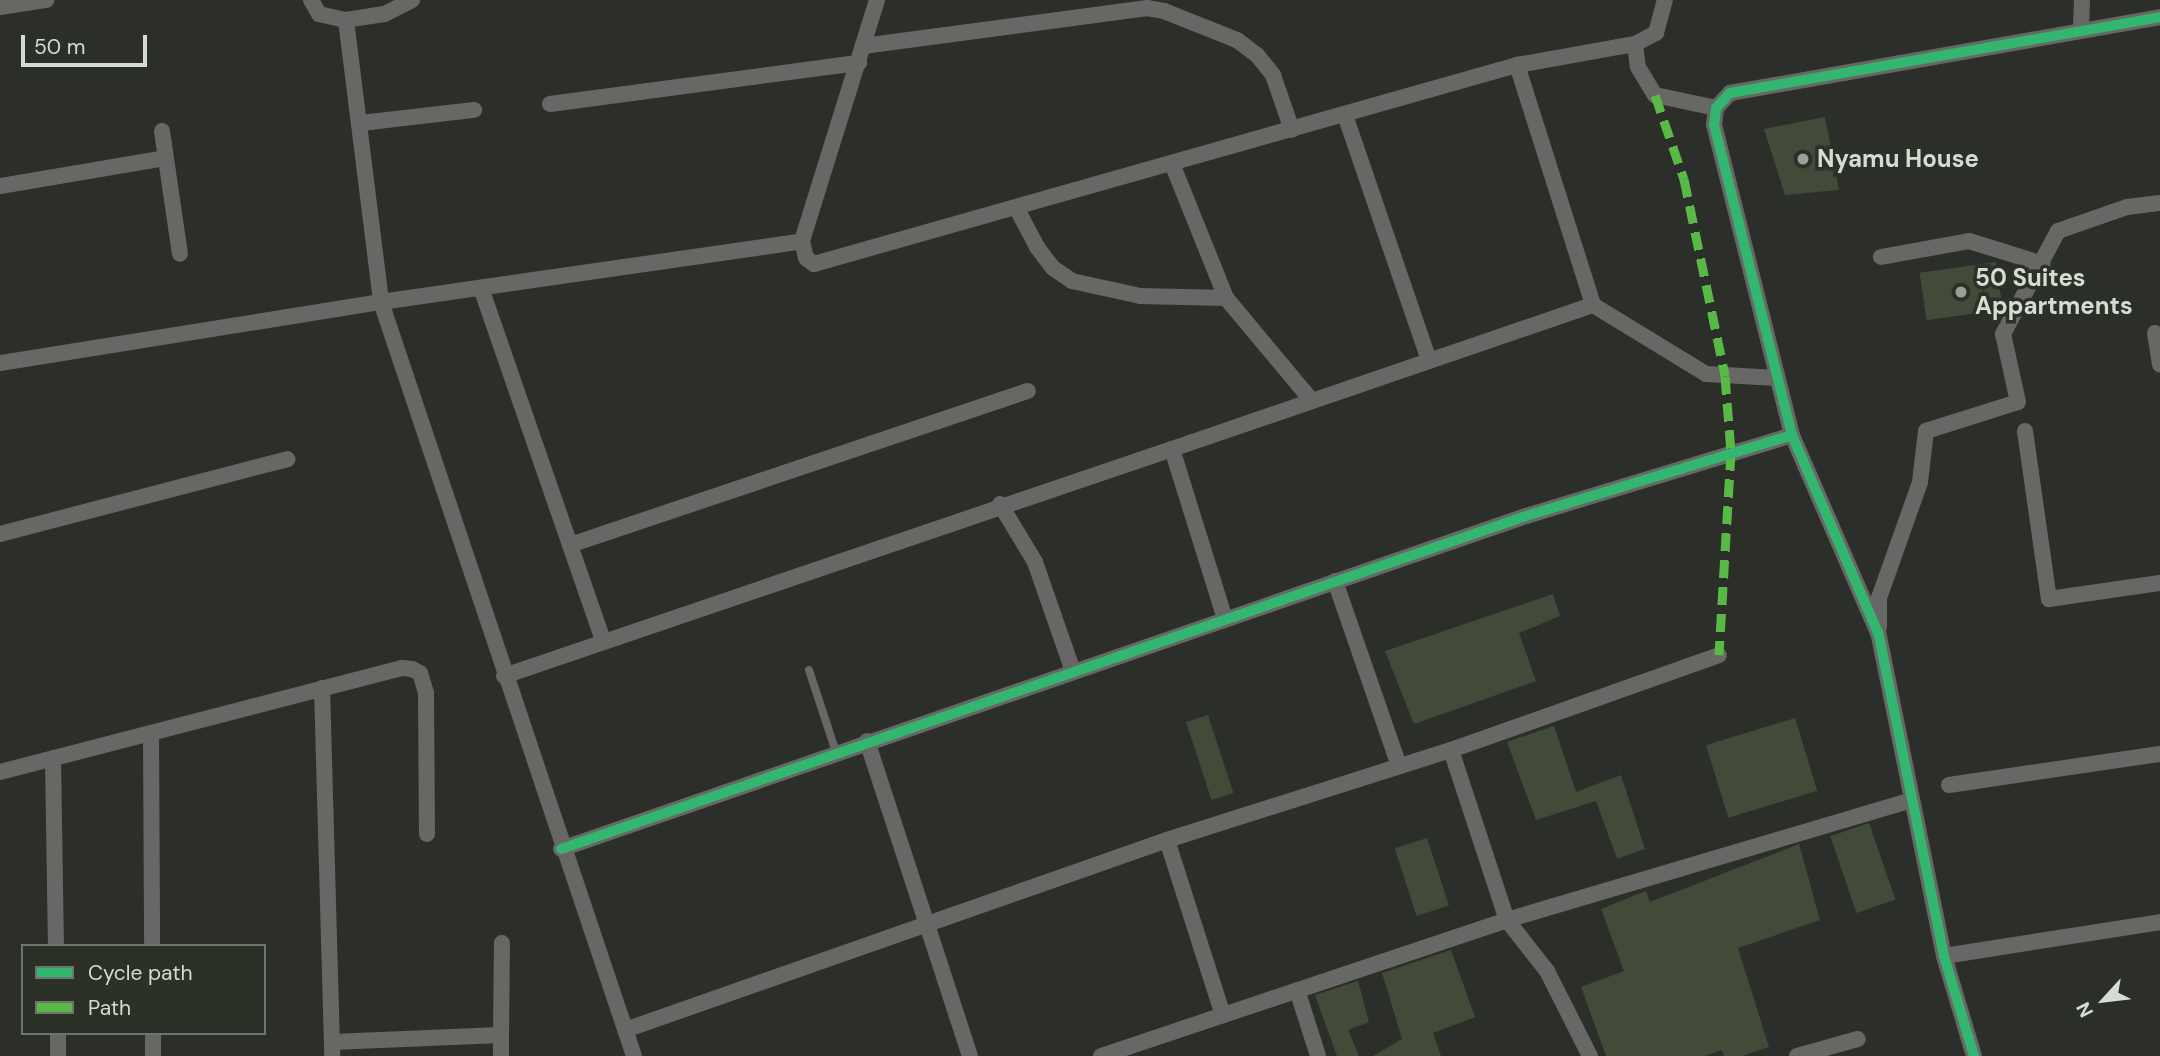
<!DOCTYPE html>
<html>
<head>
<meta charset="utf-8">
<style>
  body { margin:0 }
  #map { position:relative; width:2160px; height:1056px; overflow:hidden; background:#2c2f29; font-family:"DM Sans",sans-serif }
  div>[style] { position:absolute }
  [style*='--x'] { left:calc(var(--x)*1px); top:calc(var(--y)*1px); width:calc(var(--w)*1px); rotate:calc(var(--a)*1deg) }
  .building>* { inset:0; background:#424b3a; transform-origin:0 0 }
  .service>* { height:8px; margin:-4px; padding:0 4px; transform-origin:4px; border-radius:4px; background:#676865 }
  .minor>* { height:16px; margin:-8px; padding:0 8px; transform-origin:8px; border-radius:8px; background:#676865 }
  .quiet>* { height:9px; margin-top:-4.5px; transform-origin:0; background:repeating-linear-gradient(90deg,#58b947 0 18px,transparent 0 27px) }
  .cycleway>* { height:10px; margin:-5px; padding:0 5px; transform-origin:5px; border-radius:5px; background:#33b770 }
  .dots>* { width:19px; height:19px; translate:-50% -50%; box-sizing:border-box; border:4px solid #2b3127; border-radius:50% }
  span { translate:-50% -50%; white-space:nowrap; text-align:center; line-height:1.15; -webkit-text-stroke:7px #2b3127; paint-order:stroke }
  .poi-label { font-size:24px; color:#d6dbd4; font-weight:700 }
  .left { translate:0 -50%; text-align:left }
  .legend { position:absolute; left:21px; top:944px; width:245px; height:91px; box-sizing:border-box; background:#2b3127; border:2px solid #6f756c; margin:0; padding:9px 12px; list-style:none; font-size:21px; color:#d6dbd4 }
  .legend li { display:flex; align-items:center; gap:14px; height:35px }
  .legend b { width:35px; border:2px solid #6f756c }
  .north { position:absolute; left:2069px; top:965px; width:70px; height:70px; -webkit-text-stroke:5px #2b3127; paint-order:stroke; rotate:243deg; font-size:19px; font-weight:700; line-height:28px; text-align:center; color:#d6dbd4 }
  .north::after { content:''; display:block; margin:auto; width:24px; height:32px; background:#d6dbd4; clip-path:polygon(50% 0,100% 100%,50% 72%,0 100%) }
  .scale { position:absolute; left:21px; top:35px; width:126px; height:32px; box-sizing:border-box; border:4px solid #d6dbd4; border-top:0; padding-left:9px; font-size:21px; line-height:24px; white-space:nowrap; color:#d6dbd4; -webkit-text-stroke:5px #2b3127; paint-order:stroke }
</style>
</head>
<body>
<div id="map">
  <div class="building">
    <i style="clip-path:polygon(1825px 117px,1839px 190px,1785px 195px,1764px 129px)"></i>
    <i style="left:1996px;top:262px;width:48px;height:77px;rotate:82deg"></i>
    <i style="clip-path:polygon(1553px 594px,1560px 616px,1519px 633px,1536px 681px,1414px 724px,1385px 651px)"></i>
    <i style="left:1208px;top:715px;width:82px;height:23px;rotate:72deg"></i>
    <i style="left:1795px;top:718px;width:76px;height:93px;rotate:73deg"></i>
    <i style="clip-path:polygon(1554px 726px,1576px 792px,1621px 775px,1645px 849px,1617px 859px,1596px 801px,1536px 820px,1507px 742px)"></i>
    <i style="left:1869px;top:823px;width:81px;height:41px;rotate:71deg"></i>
    <i style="left:1427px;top:838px;width:71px;height:34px;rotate:72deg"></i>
    <i style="clip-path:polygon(1799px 844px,1820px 920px,1738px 948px,1769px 1047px,1742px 1056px,1724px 1056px,1722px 1050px,1705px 1056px,1606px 1056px,1581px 987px,1624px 971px,1601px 909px,1646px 891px,1650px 902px)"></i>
    <i style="clip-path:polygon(1451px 950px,1475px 1017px,1433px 1033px,1441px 1056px,1373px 1056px,1402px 1039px,1382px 973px)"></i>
    <i style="clip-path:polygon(1358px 981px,1369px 1022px,1348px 1030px,1359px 1056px,1337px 1056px,1315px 995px)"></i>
  </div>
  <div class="service">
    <i style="--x:809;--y:670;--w:86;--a:71.8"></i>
  </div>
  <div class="minor">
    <i style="--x:311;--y:0;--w:16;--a:60"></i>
    <i style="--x:319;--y:14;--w:28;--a:13"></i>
    <i style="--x:412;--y:0;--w:31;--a:153"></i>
    <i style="--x:384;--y:14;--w:38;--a:171"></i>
    <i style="--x:346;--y:20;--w:284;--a:82.9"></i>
    <i style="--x:381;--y:302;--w:425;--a:-8.2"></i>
    <i style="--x:877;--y:0;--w:252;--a:107.3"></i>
    <i style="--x:802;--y:241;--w:17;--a:77"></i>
    <i style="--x:806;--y:258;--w:10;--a:37"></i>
    <i style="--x:814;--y:264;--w:731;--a:-15.81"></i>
    <i style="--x:1517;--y:65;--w:120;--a:-10.1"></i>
    <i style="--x:1635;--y:44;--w:24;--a:-28"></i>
    <i style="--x:1656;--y:33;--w:34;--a:-75"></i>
    <i style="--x:0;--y:7;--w:47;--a:-8.7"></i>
    <i style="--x:2081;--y:28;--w:28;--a:-88"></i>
    <i style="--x:1635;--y:44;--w:23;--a:83"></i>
    <i style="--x:1638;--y:67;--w:33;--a:59"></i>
    <i style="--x:1655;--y:95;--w:62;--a:12"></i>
    <i style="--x:863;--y:46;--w:287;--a:-7.6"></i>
    <i style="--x:1147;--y:8;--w:17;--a:10"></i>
    <i style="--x:1164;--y:11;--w:79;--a:21.7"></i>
    <i style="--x:1237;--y:40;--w:25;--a:37"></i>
    <i style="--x:1257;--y:55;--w:26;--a:51"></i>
    <i style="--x:1273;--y:75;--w:58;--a:70.9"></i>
    <i style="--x:1517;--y:65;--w:252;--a:72.4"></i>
    <i style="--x:550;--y:104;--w:312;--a:-7.6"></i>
    <i style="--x:1345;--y:115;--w:260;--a:71.1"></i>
    <i style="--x:361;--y:123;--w:114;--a:-6.6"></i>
    <i style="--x:162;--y:131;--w:124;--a:81.7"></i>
    <i style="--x:1173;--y:166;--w:142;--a:68.1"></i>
    <i style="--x:1226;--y:298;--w:134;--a:50.1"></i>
    <i style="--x:0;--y:186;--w:167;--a:-9.6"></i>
    <i style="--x:1017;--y:209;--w:43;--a:62.2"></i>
    <i style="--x:1037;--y:247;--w:26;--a:53"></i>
    <i style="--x:1053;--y:268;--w:23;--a:34"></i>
    <i style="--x:1072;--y:281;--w:70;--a:12.4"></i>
    <i style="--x:1140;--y:296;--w:86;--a:1.3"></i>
    <i style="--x:1881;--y:257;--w:89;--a:-10.3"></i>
    <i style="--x:1969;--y:241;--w:77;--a:17.3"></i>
    <i style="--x:481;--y:288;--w:373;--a:70.9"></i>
    <i style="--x:2155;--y:333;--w:32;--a:81"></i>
    <i style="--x:0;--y:363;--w:386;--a:-9.1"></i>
    <i style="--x:381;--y:302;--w:795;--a:71.45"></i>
    <i style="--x:2025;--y:431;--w:170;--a:81.9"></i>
    <i style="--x:2049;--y:599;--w:112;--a:-8.2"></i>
    <i style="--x:1172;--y:449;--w:445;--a:-18.9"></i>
    <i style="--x:1593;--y:305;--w:132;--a:31.4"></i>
    <i style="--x:1706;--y:374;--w:71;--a:3.2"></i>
    <i style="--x:1000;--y:504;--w:68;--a:58.9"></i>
    <i style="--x:1035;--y:562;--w:115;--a:70.8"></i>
    <i style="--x:0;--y:534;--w:297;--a:-14.6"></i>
    <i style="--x:570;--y:545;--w:483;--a:-18.6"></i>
    <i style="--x:1335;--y:581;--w:196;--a:70.9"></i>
    <i style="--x:1879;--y:627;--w:29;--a:-90"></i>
    <i style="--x:1879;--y:598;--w:123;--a:-70.5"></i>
    <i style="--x:1920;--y:482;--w:51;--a:-83.3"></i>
    <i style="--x:1926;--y:431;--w:96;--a:-17.5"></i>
    <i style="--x:2018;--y:402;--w:70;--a:-102.4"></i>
    <i style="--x:2003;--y:334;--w:117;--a:-61.9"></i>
    <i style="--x:2058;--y:231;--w:73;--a:-19.2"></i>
    <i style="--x:2127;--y:207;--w:33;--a:-7"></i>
    <i style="--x:504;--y:676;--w:706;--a:-18.77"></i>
    <i style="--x:1172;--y:449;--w:178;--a:72.7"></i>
    <i style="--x:322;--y:688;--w:368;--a:88.4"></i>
    <i style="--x:151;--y:733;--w:213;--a:89.7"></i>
    <i style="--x:867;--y:741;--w:331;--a:71.9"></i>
    <i style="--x:1451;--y:750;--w:179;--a:71.8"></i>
    <i style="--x:1507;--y:920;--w:65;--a:51.9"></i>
    <i style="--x:1547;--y:971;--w:95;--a:63.2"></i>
    <i style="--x:53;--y:758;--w:188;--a:89.1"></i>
    <i style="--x:0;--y:772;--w:415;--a:-14.5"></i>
    <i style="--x:402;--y:668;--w:10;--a:6"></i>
    <i style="--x:412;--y:669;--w:9;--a:27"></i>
    <i style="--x:420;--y:673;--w:21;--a:73"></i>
    <i style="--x:426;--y:693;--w:141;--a:89.6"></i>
    <i style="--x:1949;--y:785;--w:213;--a:-8.4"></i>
    <i style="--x:1167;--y:840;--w:184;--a:72.3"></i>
    <i style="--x:561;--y:849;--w:1021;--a:-19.04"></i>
    <i style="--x:1526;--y:516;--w:278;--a:-16.9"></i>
    <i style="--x:1944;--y:956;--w:219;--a:-8.9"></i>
    <i style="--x:1297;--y:990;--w:69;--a:72.3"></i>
    <i style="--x:625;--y:1030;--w:574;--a:-19.32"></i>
    <i style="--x:1167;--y:840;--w:298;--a:-17.6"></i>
    <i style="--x:1451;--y:750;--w:284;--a:-19.5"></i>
    <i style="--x:58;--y:1033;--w:23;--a:90"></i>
    <i style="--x:153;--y:1033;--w:23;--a:90"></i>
    <i style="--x:501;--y:1035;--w:92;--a:-89.4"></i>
    <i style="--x:332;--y:1042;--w:169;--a:-2.4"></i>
    <i style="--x:501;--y:1035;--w:21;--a:90"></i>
    <i style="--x:1101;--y:1056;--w:428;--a:-18.5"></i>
    <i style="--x:1507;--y:920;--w:421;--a:-16.5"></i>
    <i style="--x:1797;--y:1056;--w:63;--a:-15.6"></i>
    <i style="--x:1974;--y:1056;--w:104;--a:-106.7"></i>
    <i style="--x:1944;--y:956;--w:330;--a:-101.5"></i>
    <i style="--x:1878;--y:633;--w:216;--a:-113.5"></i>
    <i style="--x:1792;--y:435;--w:320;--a:-104.1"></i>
    <i style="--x:1714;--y:125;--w:17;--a:-83"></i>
    <i style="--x:1716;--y:108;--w:21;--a:-47"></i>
    <i style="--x:1730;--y:93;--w:437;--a:-10"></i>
  </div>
  <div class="quiet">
    <i style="--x:1655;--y:95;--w:89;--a:71"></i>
    <i style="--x:1684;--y:179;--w:201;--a:78.2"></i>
    <i style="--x:1725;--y:376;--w:76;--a:85.5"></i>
    <i style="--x:1731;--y:452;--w:203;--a:93.4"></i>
  </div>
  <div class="cycleway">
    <i style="--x:561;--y:849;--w:1021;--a:-19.04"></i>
    <i style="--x:1526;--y:516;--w:278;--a:-16.9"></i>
    <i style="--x:1974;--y:1056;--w:104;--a:-106.7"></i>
    <i style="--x:1944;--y:956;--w:330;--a:-101.5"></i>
    <i style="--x:1878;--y:633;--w:216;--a:-113.5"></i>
    <i style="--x:1792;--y:435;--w:320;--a:-104.1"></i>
    <i style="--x:1714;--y:125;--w:17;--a:-83"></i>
    <i style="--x:1716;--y:108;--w:21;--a:-47"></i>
    <i style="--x:1730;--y:93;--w:437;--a:-10"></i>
  </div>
  <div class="dots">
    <i style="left:1803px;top:159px;background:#9a9f98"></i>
    <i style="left:1961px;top:292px;background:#9a9f98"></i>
  </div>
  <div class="poi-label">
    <span class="left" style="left:1817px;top:159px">Nyamu House</span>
    <span class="left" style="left:1975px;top:292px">50 Suites<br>Appartments</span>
  </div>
  <ul class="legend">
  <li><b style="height:9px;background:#33b770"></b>Cycle path</li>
  <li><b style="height:9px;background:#58b947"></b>Path</li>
  </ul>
  <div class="north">N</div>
  <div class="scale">50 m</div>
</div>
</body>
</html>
